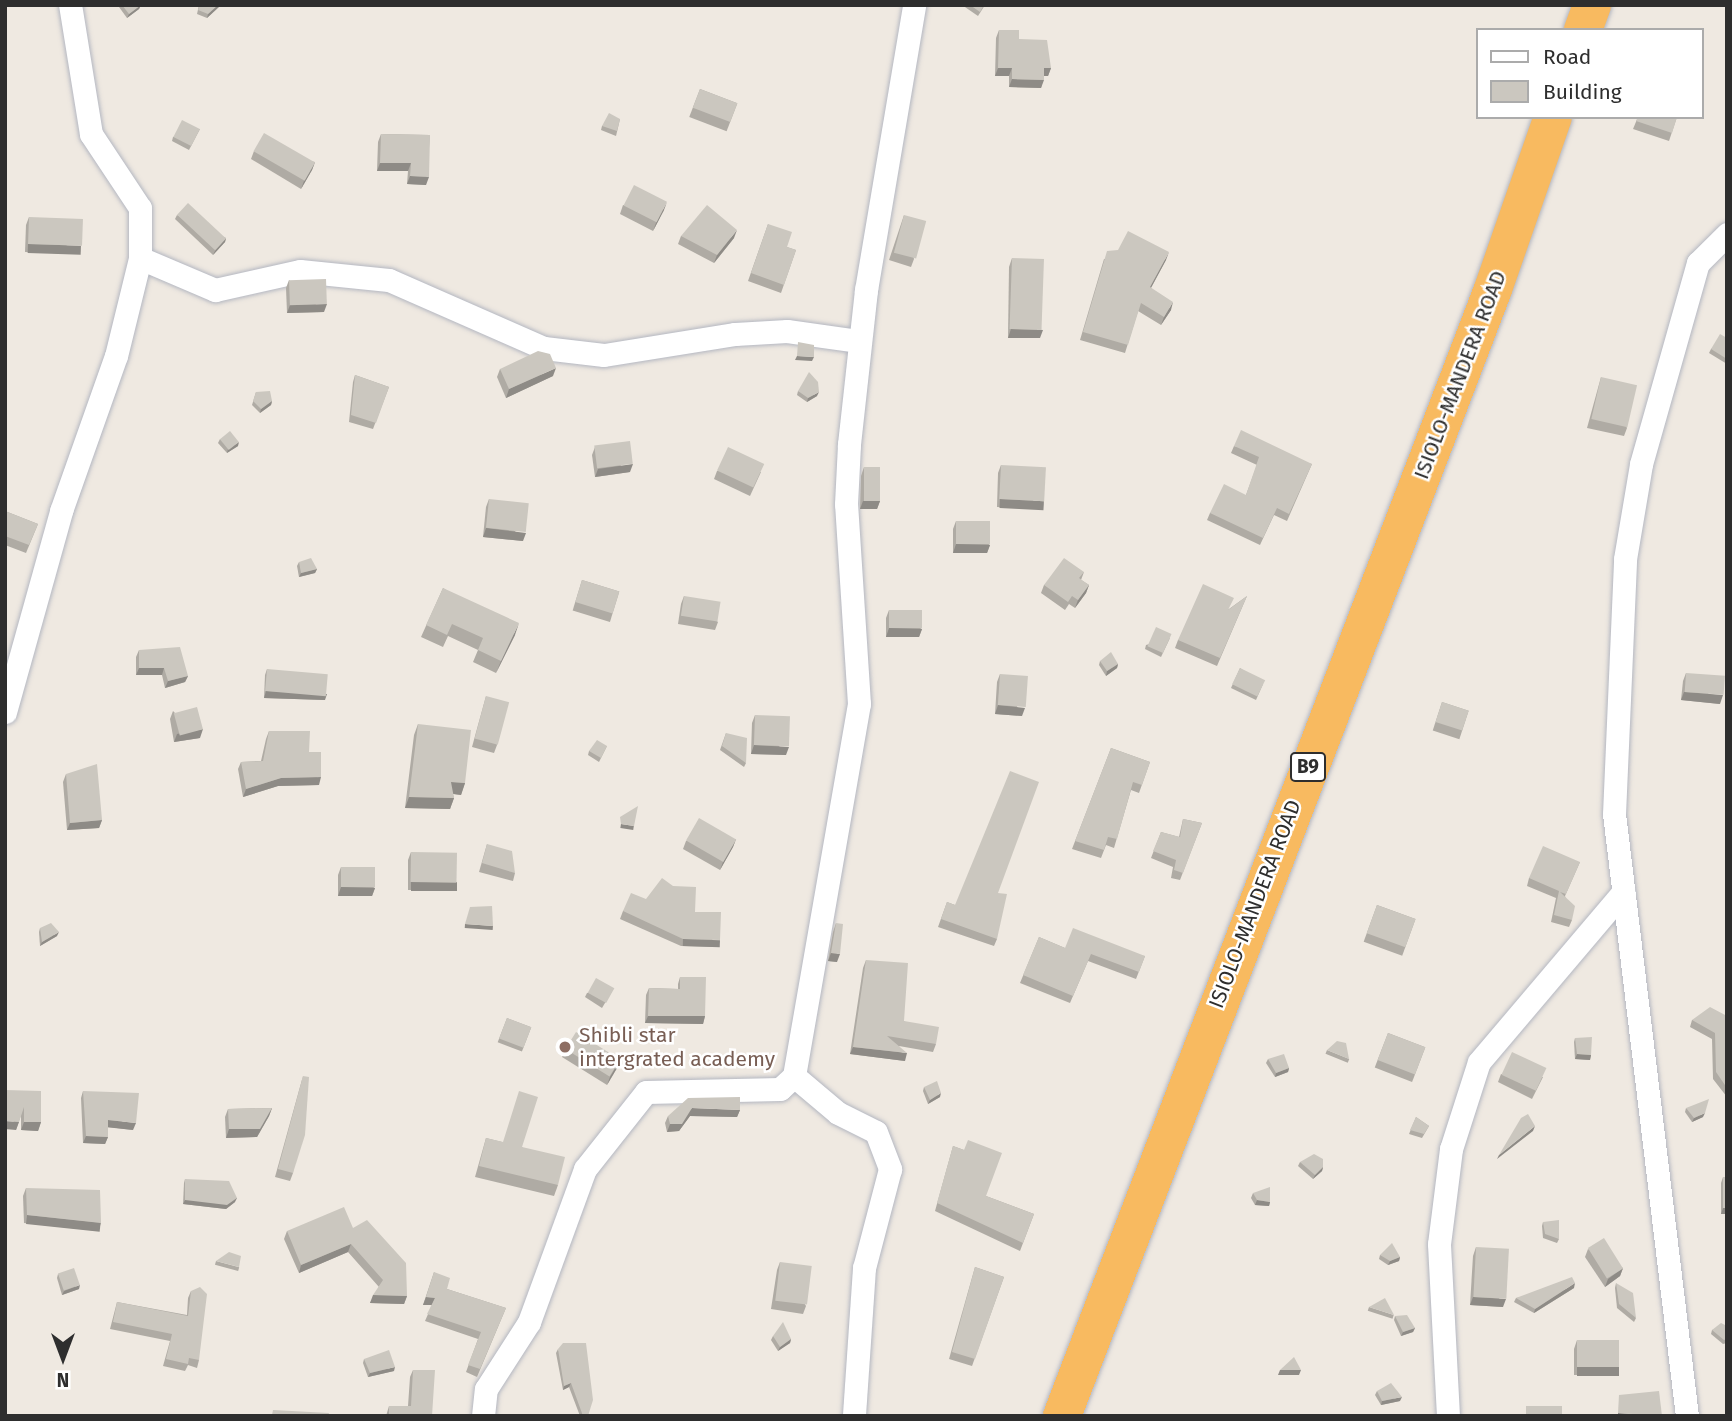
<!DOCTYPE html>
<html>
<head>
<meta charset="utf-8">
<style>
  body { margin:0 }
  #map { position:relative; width:1732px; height:1421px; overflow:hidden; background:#efe9e1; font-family:"Fira Sans",sans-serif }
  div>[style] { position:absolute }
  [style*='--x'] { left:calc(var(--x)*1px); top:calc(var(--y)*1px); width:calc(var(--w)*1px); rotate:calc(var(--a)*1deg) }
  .roads { filter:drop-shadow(0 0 2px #b4b7c1) drop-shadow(0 0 2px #b4b7c1) }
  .minor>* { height:23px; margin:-11.5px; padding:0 11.5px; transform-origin:11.5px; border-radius:11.5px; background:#fff }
  .trunk>* { height:38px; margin:-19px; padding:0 19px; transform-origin:19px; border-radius:19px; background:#f8ba60 }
  .wall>* { inset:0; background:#afaba4; transform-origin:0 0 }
  .shaded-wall>* { inset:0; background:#8e8b86; transform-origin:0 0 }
  .building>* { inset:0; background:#cbc7bf; transform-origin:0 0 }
  .dots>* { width:19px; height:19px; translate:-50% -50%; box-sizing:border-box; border:4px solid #fff; border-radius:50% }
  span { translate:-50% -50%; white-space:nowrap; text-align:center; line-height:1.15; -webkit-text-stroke:5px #fff; paint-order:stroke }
  .shield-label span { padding:2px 5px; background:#fff; border:2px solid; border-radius:5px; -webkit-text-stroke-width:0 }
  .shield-label { font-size:19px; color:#2e2e2e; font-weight:700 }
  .street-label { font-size:21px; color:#2e2e2e }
  .education-label { font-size:21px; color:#785e54 }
  .left { translate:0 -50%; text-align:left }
  .frame { position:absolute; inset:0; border:7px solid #2e2e2e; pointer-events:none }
  .legend { position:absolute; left:1476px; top:28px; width:228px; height:91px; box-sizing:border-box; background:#fff; border:2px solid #ababab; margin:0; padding:9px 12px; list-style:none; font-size:21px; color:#2e2e2e }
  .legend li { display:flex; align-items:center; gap:14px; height:35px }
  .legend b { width:35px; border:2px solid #ababab }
  .north { position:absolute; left:28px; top:1323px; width:70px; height:70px; -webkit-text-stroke:5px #fff; paint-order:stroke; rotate:180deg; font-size:19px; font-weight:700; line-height:28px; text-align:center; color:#2e2e2e }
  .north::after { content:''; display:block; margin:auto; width:24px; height:32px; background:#2e2e2e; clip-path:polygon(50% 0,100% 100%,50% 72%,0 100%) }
</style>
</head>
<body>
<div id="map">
  <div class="roads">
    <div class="minor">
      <i style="--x:140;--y:258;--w:82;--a:23.1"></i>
      <i style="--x:215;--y:290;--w:87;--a:-12.6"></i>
      <i style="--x:300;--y:271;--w:89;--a:5.8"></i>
      <i style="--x:389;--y:280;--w:169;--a:23.7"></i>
      <i style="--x:544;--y:348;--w:60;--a:6.7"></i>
      <i style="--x:604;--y:355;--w:133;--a:-9.1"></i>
      <i style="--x:735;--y:334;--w:52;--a:-3.3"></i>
      <i style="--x:787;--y:331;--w:73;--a:7.9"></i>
      <i style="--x:5;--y:712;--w:209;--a:-74.4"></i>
      <i style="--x:61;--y:511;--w:164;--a:-70.5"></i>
      <i style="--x:116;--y:356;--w:101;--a:-76.2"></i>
      <i style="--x:140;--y:258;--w:50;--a:-90"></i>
      <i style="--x:140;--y:208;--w:89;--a:-123.5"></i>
      <i style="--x:91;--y:134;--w:131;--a:-99.2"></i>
      <i style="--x:794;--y:1076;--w:57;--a:40.1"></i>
      <i style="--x:838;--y:1113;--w:42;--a:26.6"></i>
      <i style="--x:876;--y:1132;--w:40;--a:69"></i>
      <i style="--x:890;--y:1169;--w:102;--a:104.7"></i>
      <i style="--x:864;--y:1268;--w:148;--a:93.9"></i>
      <i style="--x:483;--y:1416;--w:27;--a:-84"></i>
      <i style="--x:486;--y:1389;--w:80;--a:-57.3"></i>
      <i style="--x:529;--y:1322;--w:163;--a:-69.9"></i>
      <i style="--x:585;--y:1169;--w:98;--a:-51.6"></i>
      <i style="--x:646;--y:1092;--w:134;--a:-1.3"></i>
      <i style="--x:780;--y:1089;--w:19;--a:-43"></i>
      <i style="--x:794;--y:1076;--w:378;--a:-80.1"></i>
      <i style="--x:859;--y:704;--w:200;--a:-93.7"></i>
      <i style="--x:846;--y:504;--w:60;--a:-87.1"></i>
      <i style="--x:849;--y:444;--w:155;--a:-83.7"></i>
      <i style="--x:866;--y:290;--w:289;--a:-80.4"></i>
      <i style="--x:1448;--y:1416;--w:172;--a:-93"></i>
      <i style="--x:1439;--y:1244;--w:96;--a:-82.8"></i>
      <i style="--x:1451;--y:1149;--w:91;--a:-72.2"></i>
      <i style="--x:1479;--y:1062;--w:223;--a:-49.7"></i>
      <i style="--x:1687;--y:1416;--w:606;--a:-96.91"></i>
      <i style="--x:1614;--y:814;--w:255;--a:-87.5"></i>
      <i style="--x:1625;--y:559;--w:96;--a:-80.4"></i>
      <i style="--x:1641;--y:464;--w:209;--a:-74.2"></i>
      <i style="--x:1698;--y:263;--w:41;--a:-45"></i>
    </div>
    <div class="trunk">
      <i style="--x:1583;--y:30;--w:27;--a:-70"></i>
      <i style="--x:1062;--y:1416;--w:1207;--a:-69.07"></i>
      <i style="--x:1493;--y:289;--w:182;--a:-70.8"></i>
    </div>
  </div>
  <div class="wall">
    <i style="clip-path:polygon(120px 5px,141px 5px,139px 9px,127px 18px,119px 7px)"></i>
    <i style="clip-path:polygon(199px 5px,221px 5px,207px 18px,197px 14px)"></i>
    <i style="clip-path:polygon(962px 5px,985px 5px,978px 16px)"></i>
    <i style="clip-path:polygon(999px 30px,1019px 39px,1051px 68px,1048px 76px,1044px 76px,1041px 88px,1009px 87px,1009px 76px,995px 76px,996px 38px)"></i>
    <i style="left:700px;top:89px;width:40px;height:30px;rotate:21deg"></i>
    <i style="clip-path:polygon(1638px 117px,1677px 117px,1669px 141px,1633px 129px)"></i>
    <i style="clip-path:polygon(620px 119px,616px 136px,601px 130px,602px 126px)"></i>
    <i style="clip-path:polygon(200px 129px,189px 150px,172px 141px,173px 137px)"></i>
    <i style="clip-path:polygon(381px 134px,430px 135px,426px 185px,407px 184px,408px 171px,377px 171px,378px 142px)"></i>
    <i style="clip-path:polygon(254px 151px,315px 162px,312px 170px,301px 189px,251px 159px)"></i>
    <i style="clip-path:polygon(623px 205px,664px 210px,653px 231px,620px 214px)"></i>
    <i style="clip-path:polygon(177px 215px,226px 238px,225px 242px,213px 255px,175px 219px)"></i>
    <i style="clip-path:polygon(904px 215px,914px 259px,911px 267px,889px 260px)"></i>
    <i style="clip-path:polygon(29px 217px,78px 254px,25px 252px,26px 225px)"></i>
    <i style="clip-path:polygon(768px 224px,787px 247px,796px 250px,781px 293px,748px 281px)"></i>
    <i style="clip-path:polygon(681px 236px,734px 238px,714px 263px,678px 244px)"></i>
    <i style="clip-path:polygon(1012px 258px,1040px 338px,1008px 338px,1009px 267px)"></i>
    <i style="clip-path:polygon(1104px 259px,1166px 260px,1151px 288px,1171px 310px,1161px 325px,1138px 311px,1125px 353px,1080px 340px)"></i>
    <i style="clip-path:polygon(289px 280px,324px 312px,287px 313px,286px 288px)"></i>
    <i style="clip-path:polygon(1727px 338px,1727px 364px,1709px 353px,1711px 349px)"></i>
    <i style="clip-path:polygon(500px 369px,553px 376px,506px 398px,497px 377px)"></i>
    <i style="clip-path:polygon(355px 375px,389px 387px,373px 429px,349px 422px,353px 382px)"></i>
    <i style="clip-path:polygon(1601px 377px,1627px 428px,1624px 436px,1587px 428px)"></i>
    <i style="clip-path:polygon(798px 391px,817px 396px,807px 402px,797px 395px)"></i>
    <i style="clip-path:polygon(256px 392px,272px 401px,271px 405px,260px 413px,252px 405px)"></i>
    <i style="clip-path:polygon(220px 439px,238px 446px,227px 453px,218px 443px)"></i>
    <i style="clip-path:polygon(1234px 446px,1312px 464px,1287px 521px,1274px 515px,1260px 545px,1207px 520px,1210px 513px,1246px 495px,1257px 465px,1231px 453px)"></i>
    <i style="clip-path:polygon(595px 447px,630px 472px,595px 477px,592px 455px)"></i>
    <i style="clip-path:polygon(1001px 465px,1041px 509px,997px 507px,998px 473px)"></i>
    <i style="clip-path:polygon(864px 467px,880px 501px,877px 509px,860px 509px,861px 476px)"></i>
    <i style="clip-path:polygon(717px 471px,761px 472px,750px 496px,714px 479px)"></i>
    <i style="clip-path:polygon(489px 499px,523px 541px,483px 537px,486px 507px)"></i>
    <i style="clip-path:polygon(5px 511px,38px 524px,26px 553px,5px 545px)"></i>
    <i style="clip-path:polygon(956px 521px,990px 545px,987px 553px,953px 553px,953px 529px)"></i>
    <i style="clip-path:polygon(299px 562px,317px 569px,315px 573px,299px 577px,297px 566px)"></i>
    <i style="clip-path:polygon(1084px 572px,1081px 580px,1089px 585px,1086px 593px,1075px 608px,1069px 604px,1065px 610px,1041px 593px,1044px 585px)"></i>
    <i style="left:582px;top:580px;width:39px;height:32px;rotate:17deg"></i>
    <i style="clip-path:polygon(443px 588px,515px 635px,496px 673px,473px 662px,478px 650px,448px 636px,443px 647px,421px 637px)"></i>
    <i style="clip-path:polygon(684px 596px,718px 622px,715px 630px,678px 624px,681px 604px)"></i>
    <i style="clip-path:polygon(1247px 596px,1217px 666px,1175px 648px,1178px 640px,1229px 609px)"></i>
    <i style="clip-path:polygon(889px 610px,922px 629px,919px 637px,886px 637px,886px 618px)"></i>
    <i style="clip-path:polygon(1170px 638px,1161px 657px,1145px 649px,1146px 645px)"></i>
    <i style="clip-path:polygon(139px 650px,188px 676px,185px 682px,165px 688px,162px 675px,136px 675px,136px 657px)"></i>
    <i style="clip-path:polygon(1100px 661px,1118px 664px,1117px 668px,1106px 676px,1099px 665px)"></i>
    <i style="clip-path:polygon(1240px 668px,1263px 684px,1256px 700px,1231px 688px)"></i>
    <i style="clip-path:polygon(267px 669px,325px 700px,264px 698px,265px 675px)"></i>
    <i style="clip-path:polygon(1686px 673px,1720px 704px,1681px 700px,1683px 681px)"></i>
    <i style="clip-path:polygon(1000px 674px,1022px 716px,995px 714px,997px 682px)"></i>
    <i style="clip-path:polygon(486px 696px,497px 745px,494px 753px,472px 747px)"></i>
    <i style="left:1442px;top:702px;width:28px;height:30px;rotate:18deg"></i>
    <i style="clip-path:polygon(173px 711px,200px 738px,174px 742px,170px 719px)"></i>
    <i style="clip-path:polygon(755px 715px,786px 755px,751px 754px,752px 723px)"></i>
    <i style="clip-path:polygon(418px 724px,465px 783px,461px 795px,453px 794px,454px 798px,450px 809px,405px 808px,414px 735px)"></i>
    <i style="clip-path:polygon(269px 731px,309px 752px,319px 785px,278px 786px,243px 797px,238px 769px,241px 762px,261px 761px,266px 739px)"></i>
    <i style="clip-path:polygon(726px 733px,746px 763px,744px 767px,720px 750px)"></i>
    <i style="clip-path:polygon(607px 746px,599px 762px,588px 755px,589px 751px)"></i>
    <i style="clip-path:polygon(1111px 748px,1150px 762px,1139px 793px,1131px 790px,1114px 848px,1106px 845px,1101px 858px,1072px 849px)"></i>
    <i style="clip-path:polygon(66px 774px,102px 820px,99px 828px,67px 830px,63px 782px)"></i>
    <i style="clip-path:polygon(1183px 819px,1202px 823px,1180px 880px,1171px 878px,1173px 867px,1151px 858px,1161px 832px,1179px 837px)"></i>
    <i style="clip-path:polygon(736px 839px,733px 847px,720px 870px,683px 849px,686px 841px)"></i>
    <i style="clip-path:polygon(487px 844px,515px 873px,513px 881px,479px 872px)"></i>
    <i style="clip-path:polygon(411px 852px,454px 890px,408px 890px,408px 860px)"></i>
    <i style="clip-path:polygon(1580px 862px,1565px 896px,1572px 920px,1569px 927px,1551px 922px,1556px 898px,1527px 886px,1529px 878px)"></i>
    <i style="clip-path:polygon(341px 867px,375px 888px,372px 896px,338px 896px,338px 875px)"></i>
    <i style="clip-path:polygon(998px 893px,997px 939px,994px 946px,938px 927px,947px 902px,955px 905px)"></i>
    <i style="clip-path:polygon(646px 899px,695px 912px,717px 947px,681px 946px,620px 919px,623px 911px)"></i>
    <i style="left:1377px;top:905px;width:41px;height:39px;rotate:20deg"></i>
    <i style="clip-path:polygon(836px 923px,837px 962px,828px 961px,833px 932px)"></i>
    <i style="clip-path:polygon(40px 928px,57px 936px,40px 946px,39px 932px)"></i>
    <i style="clip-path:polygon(1039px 937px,1065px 948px,1145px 956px,1136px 979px,1088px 961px,1070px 1003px,1020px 983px)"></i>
    <i style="clip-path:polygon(866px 960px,904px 1021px,936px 1044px,933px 1052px,899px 1046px,905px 1061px,850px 1054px,863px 968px)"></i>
    <i style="clip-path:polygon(680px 977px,705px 1016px,703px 1024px,645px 1023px,646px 995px,649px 988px,678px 989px,678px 984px)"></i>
    <i style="clip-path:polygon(614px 988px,602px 1008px,585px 997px,587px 993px)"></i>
    <i style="clip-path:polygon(1727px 1016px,1727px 1097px,1713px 1079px,1712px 1039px,1690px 1027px,1692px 1020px)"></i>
    <i style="left:507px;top:1018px;width:26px;height:26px;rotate:21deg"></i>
    <i style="left:1388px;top:1033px;width:40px;height:37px;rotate:21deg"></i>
    <i style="clip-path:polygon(1575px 1038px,1591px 1055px,1590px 1060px,1575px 1059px,1574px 1042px)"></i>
    <i style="clip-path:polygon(565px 1049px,617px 1068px,607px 1085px,562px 1057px)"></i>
    <i style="left:1327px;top:1050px;width:24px;height:4px;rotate:22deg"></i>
    <i style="clip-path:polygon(1268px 1059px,1289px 1068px,1288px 1072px,1275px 1077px,1266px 1063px)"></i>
    <i style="clip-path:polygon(1501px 1074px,1543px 1077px,1532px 1099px,1498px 1082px)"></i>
    <i style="clip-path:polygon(303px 1076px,293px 1173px,290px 1181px,275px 1177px)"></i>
    <i style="clip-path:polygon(924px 1087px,940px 1097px,928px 1104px,923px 1091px)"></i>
    <i style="clip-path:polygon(5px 1090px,41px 1122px,38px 1131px,21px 1130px,21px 1115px,16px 1130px)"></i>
    <i style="clip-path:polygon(83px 1091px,133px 1130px,108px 1127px,108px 1137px,105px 1144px,83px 1143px,81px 1098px)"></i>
    <i style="clip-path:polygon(272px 1108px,269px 1116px,257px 1137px,226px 1138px,225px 1117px,228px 1109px)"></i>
    <i style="clip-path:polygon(1686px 1108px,1703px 1117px,1692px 1122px,1685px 1112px)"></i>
    <i style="clip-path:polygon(740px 1110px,737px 1117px,690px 1116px,679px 1131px,667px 1132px,665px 1123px,668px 1116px)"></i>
    <i style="clip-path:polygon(1416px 1117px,1429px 1126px,1422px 1138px,1409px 1134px)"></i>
    <i style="clip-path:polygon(486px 1138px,522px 1147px,558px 1185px,554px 1196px,475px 1177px)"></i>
    <i style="clip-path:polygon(953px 1146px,964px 1150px,986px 1196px,1034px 1214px,1020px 1251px,935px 1211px)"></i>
    <i style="clip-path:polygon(1300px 1162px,1323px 1167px,1322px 1171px,1313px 1179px,1298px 1166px)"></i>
    <i style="clip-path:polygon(1723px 1177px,1727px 1214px,1721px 1214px,1721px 1183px)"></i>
    <i style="clip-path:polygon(185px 1179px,235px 1202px,226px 1209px,183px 1204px,184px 1183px)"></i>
    <i style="clip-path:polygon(26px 1188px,101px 1223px,98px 1231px,24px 1223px,23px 1196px)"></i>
    <i style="clip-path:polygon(1253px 1193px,1270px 1202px,1269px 1206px,1255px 1205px,1251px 1198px)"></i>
    <i style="clip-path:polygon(1543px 1222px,1559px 1239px,1557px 1243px,1543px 1238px,1542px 1226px)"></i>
    <i style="clip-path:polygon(353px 1228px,407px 1296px,404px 1304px,370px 1303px,379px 1287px,348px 1252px,299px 1273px,284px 1239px,287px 1231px)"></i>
    <i style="clip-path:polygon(1476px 1247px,1503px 1307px,1470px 1305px,1473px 1256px)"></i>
    <i style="clip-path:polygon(1588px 1249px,1623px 1268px,1620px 1276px,1605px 1287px,1585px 1257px)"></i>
    <i style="clip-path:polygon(1380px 1255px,1400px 1257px,1399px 1261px,1388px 1265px,1379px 1259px)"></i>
    <i style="left:216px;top:1261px;width:24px;height:4px;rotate:15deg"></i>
    <i style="clip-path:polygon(780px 1262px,806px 1306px,803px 1314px,771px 1309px,777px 1270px)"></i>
    <i style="clip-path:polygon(975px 1267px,1004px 1277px,972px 1366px,949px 1359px)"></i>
    <i style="clip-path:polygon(434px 1272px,447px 1289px,506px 1308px,477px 1377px,466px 1372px,478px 1339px,425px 1321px,432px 1305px,423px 1305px)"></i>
    <i style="clip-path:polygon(58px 1274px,79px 1289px,62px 1295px,57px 1278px)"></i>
    <i style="clip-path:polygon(1616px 1283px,1636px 1318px,1634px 1322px,1617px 1308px,1615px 1288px)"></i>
    <i style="clip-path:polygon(1574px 1288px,1534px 1313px,1514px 1302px,1516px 1298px)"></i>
    <i style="clip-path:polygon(191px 1291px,199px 1360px,197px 1368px,188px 1365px,185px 1371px,163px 1366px,170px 1341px,110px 1329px,117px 1302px,187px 1315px,188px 1298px)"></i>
    <i style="left:1369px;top:1307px;width:26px;height:4px;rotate:18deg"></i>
    <i style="clip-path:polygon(1395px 1316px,1415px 1328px,1413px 1332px,1401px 1336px,1394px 1320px)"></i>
    <i style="clip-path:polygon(1727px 1326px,1727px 1343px,1723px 1344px,1711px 1334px,1712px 1330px)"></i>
    <i style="clip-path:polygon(773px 1336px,791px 1339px,790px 1343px,778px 1351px,771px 1340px)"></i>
    <i style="clip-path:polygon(1577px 1340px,1619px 1367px,1616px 1375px,1574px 1375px,1574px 1349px)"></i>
    <i style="clip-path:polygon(558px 1349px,588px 1416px,580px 1416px,569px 1387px,563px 1390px,556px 1353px)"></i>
    <i style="clip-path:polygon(364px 1359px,394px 1371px,368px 1377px,363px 1363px)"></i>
    <i style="clip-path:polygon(413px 1370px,432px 1416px,386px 1416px,389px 1406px,408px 1406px,410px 1377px)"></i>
    <i style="clip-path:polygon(1377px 1391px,1400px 1401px,1381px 1405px,1375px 1395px)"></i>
  </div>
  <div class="shaded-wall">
    <i style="clip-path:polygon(141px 5px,139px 9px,127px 18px,129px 14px)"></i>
    <i style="clip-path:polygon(218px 5px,221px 5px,207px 18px,208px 14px)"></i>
    <i style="clip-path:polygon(998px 68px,1012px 68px,1009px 76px,995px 76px)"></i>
    <i style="clip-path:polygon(1044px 68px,1051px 68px,1048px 76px,1041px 76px)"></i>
    <i style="clip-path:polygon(1012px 79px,1044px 80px,1041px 88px,1009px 87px)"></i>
    <i style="clip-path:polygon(315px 162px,312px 170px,301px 189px,304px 181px)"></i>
    <i style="clip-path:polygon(380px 163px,411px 163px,408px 171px,377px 171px)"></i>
    <i style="clip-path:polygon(410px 176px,429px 177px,426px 185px,407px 184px)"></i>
    <i style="clip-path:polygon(667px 202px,664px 210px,653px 231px,656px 223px)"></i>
    <i style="clip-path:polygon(737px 230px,734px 238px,714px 263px,717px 255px)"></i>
    <i style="clip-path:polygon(226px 238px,225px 242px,213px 255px,215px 251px)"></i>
    <i style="left:28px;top:244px;width:53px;height:9px;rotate:2deg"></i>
    <i style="clip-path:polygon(1169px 252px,1166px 260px,1147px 295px,1150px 287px)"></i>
    <i style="clip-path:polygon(1173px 302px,1171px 310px,1161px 325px,1164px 317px)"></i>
    <i style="clip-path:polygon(327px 304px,324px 312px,287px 313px,290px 305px)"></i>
    <i style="clip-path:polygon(1011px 329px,1043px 330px,1040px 338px,1008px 338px)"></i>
    <i style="clip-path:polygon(797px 356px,814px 357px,812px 361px,795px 360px)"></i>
    <i style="clip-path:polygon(556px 368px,553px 376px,506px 398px,509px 389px)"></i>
    <i style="clip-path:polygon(819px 392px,817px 396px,807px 402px,808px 398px)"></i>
    <i style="clip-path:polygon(272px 401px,271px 405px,260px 413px,261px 409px)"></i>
    <i style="clip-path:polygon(239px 442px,238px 446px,227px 453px,228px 449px)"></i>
    <i style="clip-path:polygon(633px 464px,630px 472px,595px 477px,598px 469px)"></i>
    <i style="left:1000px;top:499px;width:44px;height:9px;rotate:3deg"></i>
    <i style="clip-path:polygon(863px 501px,880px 501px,877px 509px,860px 509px)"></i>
    <i style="clip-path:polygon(486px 528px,526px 533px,523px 541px,483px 537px)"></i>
    <i style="clip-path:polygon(956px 544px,990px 545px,987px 553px,953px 553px)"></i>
    <i style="clip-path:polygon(317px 569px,315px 573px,299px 577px,301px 573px)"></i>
    <i style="clip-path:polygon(1089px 585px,1086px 593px,1075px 608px,1078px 600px)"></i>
    <i style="clip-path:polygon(519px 623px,515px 635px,496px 673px,501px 661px)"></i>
    <i style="clip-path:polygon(889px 628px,922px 629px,919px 637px,886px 637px)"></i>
    <i style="clip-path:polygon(1118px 664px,1117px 668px,1106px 676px,1107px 671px)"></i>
    <i style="clip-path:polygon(139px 668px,164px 668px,162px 675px,136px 675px)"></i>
    <i style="clip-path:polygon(188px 676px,185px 682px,165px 688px,168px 681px)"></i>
    <i style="clip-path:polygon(266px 691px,327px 694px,325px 700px,264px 698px)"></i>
    <i style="clip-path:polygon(1684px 692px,1723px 695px,1720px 704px,1681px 700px)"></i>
    <i style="clip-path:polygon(998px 705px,1025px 708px,1022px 716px,995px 714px)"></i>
    <i style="clip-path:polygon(203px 729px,200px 738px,174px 742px,177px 734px)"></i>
    <i style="clip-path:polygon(754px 745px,789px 747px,786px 755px,751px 754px)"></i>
    <i style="clip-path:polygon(321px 777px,319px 785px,278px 786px,243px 797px,246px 789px,281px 778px)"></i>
    <i style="clip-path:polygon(451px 782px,465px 783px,461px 795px,447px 793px)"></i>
    <i style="clip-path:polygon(409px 797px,454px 798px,450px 809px,405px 808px)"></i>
    <i style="clip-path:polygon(102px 820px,99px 828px,67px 830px,70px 823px)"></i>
    <i style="left:621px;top:824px;width:13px;height:4px;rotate:9deg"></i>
    <i style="clip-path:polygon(736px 839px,733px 847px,720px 870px,723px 862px)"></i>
    <i style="left:411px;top:882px;width:46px;height:9px"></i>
    <i style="clip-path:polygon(341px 887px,375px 888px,372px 896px,338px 896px)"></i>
    <i style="left:465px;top:924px;width:28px;height:4px;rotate:4deg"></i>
    <i style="clip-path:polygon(59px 932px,57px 936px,40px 946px,42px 942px)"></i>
    <i style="left:683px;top:939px;width:37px;height:7px;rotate:2deg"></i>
    <i style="clip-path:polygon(831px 953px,840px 954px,837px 962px,828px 961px)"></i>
    <i style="clip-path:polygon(648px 1016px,705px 1016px,703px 1024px,645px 1023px)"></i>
    <i style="clip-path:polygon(853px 1047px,907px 1053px,905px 1061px,850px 1054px)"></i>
    <i style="clip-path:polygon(1577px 1054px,1591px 1055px,1590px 1060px,1575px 1059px)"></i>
    <i style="clip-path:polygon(620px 1060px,617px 1068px,607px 1085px,610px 1077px)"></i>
    <i style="clip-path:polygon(1289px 1068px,1288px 1072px,1275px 1077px,1276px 1073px)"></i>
    <i style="clip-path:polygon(941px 1093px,940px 1097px,928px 1104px,930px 1100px)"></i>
    <i style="clip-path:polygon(272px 1108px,269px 1116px,257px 1137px,226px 1138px,229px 1129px)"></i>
    <i style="clip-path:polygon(692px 1108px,740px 1110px,737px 1117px,690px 1116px,679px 1131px,667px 1132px,670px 1124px)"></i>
    <i style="clip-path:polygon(1705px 1113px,1703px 1117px,1692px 1122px,1694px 1118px)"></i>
    <i style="clip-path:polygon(108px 1120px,136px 1123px,133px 1130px,105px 1127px)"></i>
    <i style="clip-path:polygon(5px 1121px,19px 1122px,16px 1130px,5px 1129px)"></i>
    <i style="clip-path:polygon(24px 1122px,41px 1122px,38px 1131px,21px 1130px)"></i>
    <i style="clip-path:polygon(1535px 1126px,1533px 1131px,1497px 1159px,1499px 1155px)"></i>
    <i style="clip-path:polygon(86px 1136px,108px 1137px,105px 1144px,83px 1143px)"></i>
    <i style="clip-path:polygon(1323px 1167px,1322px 1171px,1313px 1179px,1315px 1175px)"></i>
    <i style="clip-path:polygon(237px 1198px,235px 1202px,226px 1209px,183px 1204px,185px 1200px)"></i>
    <i style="clip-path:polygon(1257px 1200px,1270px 1202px,1269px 1206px,1255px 1205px)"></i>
    <i style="clip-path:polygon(1723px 1208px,1727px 1208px,1727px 1214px,1721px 1214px)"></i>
    <i style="left:27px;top:1215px;width:74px;height:9px;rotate:6deg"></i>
    <i style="clip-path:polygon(351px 1244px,348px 1252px,299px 1273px,301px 1265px)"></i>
    <i style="clip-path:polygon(1400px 1257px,1399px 1261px,1388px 1265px,1390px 1261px)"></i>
    <i style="clip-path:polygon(1623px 1268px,1620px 1276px,1605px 1287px,1608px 1279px)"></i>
    <i style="clip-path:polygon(1575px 1283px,1574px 1288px,1534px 1313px,1535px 1309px)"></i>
    <i style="clip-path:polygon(80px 1285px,79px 1289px,62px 1295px,64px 1291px)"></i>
    <i style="clip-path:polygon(373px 1295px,407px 1296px,404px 1304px,370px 1303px)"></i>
    <i style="clip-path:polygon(426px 1297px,435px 1298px,432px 1305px,423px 1305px)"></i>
    <i style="clip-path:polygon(1473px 1297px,1506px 1299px,1503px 1307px,1470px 1305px)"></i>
    <i style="clip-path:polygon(1415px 1328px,1413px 1332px,1401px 1336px,1403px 1332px)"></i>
    <i style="clip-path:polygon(791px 1339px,790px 1343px,778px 1351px,780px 1347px)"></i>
    <i style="clip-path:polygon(395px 1367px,394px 1371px,368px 1377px,370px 1373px)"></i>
    <i style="left:1577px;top:1367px;width:42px;height:9px"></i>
    <i style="clip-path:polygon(1280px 1370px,1301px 1370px,1299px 1375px,1278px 1375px)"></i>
    <i style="clip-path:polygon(571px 1383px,569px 1387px,563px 1390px,564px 1386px)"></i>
    <i style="clip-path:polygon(1402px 1397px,1400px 1401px,1381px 1405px,1382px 1401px)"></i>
    <i style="clip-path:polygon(1618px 1413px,1662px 1416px,1618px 1416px)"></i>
  </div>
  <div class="building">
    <i style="clip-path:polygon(122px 5px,141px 5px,129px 14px)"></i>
    <i style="clip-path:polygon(200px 5px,218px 5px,208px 14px,198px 10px)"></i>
    <i style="clip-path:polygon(970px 5px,984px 5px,980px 12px)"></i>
    <i style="clip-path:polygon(999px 30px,1019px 30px,1019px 39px,1047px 40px,1051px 68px,1044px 68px,1044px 80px,1012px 79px,1012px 68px,998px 68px)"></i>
    <i style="left:700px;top:89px;width:40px;height:20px;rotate:21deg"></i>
    <i style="clip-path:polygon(609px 113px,620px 119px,617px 131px,602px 126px)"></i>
    <i style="clip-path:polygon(1638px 117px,1677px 117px,1672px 133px,1636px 121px)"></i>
    <i style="left:182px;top:120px;width:20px;height:19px;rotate:27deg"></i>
    <i style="left:264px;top:133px;width:59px;height:21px;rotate:30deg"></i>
    <i style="clip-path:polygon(381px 134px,430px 135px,429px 177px,410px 176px,411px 163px,380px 163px)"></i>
    <i style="left:634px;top:185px;width:37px;height:23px;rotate:27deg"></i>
    <i style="left:188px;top:203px;width:52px;height:16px;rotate:43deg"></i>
    <i style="clip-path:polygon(707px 205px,737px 230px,717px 255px,681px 236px)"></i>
    <i style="left:904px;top:215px;width:23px;height:39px;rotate:15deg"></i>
    <i style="left:29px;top:217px;width:54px;height:27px;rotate:2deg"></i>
    <i style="clip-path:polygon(768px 224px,792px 232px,787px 247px,796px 250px,784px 285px,751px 273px)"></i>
    <i style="clip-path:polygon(1128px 231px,1169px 252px,1150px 287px,1173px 302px,1164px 317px,1141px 303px,1128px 345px,1083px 332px,1107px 251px,1118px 250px)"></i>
    <i style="left:1012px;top:258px;width:32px;height:71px;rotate:2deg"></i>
    <i style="left:326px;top:279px;width:25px;height:37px;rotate:88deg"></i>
    <i style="clip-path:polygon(1720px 334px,1727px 338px,1727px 359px,1711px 349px)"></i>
    <i style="clip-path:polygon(798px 342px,814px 345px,814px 357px,797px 356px)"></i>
    <i style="clip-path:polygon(538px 351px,550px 354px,556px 368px,509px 389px,500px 369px)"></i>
    <i style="clip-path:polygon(809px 372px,818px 382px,819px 392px,808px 398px,798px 391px)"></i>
    <i style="clip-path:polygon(355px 375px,389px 387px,376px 423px,351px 415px)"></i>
    <i style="left:1601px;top:377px;width:37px;height:43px;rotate:13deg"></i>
    <i style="clip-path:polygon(270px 391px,272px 401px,261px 409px,253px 401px,256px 392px)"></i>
    <i style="clip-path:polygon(1241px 430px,1312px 464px,1289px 514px,1277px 508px,1263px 538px,1210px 513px,1224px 484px,1246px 495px,1259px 457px,1234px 446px)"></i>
    <i style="left:230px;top:431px;width:14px;height:13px;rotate:51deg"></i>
    <i style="left:630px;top:441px;width:23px;height:36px;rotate:83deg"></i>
    <i style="left:728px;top:447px;width:40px;height:26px;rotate:25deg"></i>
    <i style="left:1001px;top:465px;width:45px;height:34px;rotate:3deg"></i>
    <i style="left:864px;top:467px;width:16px;height:34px"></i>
    <i style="left:489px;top:499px;width:40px;height:29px;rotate:6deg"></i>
    <i style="clip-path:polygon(5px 511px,38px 524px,29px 545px,5px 536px)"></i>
    <i style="left:956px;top:521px;width:34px;height:23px"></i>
    <i style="clip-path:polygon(311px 558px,317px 569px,301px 573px,299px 562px)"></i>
    <i style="clip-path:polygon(1064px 558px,1084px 572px,1079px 578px,1089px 585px,1078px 600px,1072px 596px,1068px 602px,1044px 585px)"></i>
    <i style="left:582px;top:580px;width:39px;height:23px;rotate:17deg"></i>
    <i style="clip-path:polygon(1203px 584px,1234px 598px,1228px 610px,1247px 596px,1220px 658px,1178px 640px)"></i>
    <i style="clip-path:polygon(443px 588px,519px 623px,501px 661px,478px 650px,483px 638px,452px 624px,447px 635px,426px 625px)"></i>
    <i style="left:684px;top:596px;width:37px;height:20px;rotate:9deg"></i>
    <i style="left:889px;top:610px;width:33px;height:18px"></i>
    <i style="left:1156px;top:627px;width:17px;height:21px;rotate:24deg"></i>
    <i style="clip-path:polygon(180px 647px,188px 676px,168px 681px,164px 668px,139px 668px,139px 650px)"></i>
    <i style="clip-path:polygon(1111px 652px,1118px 664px,1107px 671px,1100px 661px)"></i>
    <i style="left:1240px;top:668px;width:28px;height:18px;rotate:26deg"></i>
    <i style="left:267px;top:669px;width:61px;height:22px;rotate:5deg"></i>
    <i style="left:1686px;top:673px;width:39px;height:19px;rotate:4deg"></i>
    <i style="left:1000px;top:674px;width:28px;height:31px;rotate:4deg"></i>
    <i style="left:486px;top:696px;width:24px;height:44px;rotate:15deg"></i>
    <i style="left:1442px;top:702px;width:28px;height:21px;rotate:18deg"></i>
    <i style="left:197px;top:707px;width:23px;height:24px;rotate:75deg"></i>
    <i style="left:755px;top:715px;width:35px;height:30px;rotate:2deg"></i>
    <i style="clip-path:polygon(418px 724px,471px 730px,465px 783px,451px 782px,454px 798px,409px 797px)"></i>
    <i style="clip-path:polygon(269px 731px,310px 731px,309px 752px,321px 752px,321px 777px,281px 778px,246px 789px,241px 762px,263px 761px)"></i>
    <i style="clip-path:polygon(726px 733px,747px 738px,746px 763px,722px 746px)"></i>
    <i style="clip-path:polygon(597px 740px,607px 746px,601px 758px,589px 751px)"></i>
    <i style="clip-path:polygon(1111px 748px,1150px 762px,1142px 785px,1133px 782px,1117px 839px,1108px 837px,1104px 850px,1075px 841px)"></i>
    <i style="clip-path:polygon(97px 764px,102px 820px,70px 823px,66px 774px)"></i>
    <i style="clip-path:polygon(1010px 771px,1039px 782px,998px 893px,1007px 894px,997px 939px,941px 919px,947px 902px,955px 905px)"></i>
    <i style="clip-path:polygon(638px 806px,634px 826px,621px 824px,620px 817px)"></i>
    <i style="left:699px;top:818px;width:43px;height:26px;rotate:30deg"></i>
    <i style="clip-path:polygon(1183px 819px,1202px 823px,1183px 873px,1174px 870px,1176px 860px,1153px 851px,1161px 832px,1180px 837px)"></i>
    <i style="clip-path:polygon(487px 844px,512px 851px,515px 873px,482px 863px)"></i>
    <i style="clip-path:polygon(1543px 846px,1580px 862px,1566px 894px,1560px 892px,1575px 906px,1572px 920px,1554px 915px,1559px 891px,1529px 878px)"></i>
    <i style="left:411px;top:852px;width:46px;height:30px;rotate:1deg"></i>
    <i style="left:341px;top:867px;width:34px;height:20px"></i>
    <i style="clip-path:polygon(662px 878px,673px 886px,696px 887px,695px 912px,721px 912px,720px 940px,683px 939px,623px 911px,631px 893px,646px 899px)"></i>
    <i style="left:1377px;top:905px;width:41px;height:30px;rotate:20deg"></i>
    <i style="clip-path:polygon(492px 906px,493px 926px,465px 924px,470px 907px)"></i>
    <i style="clip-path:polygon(51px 923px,59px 932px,42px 942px,40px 928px)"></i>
    <i style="clip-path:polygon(836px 923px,843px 924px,840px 954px,831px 953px)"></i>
    <i style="clip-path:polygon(1073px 928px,1145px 956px,1139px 972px,1091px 954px,1073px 996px,1023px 975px,1039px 937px,1065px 948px)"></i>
    <i style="clip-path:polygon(866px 960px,908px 963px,904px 1021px,939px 1027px,936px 1044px,887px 1036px,907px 1053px,853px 1047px)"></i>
    <i style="clip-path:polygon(680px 977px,706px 977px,705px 1016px,648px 1016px,649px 988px,680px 989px)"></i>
    <i style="left:596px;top:978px;width:21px;height:17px;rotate:29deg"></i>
    <i style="clip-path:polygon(1710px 1007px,1727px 1016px,1727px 1088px,1716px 1072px,1715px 1033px,1692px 1020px)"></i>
    <i style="left:507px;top:1018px;width:26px;height:22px;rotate:21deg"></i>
    <i style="left:576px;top:1032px;width:52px;height:20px;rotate:32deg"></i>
    <i style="left:1388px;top:1033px;width:40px;height:29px;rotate:21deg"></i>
    <i style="clip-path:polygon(1592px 1037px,1591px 1055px,1577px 1054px,1575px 1038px)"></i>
    <i style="clip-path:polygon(1337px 1041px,1346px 1043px,1349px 1059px,1327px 1050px)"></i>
    <i style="left:1512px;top:1052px;width:38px;height:25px;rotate:25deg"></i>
    <i style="clip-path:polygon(1284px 1054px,1289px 1068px,1276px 1073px,1268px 1059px)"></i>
    <i style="clip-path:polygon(303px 1076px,309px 1077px,305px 1135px,293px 1173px,278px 1169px)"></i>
    <i style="clip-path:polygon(937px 1081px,941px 1093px,930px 1100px,924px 1087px)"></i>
    <i style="clip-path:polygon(5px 1090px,41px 1091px,41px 1122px,24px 1122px,24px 1107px,19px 1122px,5px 1121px)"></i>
    <i style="clip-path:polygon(83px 1091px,139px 1093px,136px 1123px,108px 1120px,108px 1137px,86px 1136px)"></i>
    <i style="clip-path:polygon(519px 1091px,538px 1097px,522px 1147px,565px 1157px,558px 1185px,479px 1166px,486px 1138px,503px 1142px)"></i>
    <i style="clip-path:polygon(740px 1097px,740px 1110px,692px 1108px,682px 1124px,670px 1124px,668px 1116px,688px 1098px)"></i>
    <i style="clip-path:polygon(1709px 1099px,1705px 1113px,1694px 1118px,1686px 1108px)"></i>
    <i style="clip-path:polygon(272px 1108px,260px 1129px,229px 1129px,228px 1109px)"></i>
    <i style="clip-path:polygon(1528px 1114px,1535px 1126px,1499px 1155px,1521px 1118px)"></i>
    <i style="clip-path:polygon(1416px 1117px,1429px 1126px,1424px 1134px,1410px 1130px)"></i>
    <i style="clip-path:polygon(968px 1140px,1002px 1153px,986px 1196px,1034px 1214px,1023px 1243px,937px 1203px,953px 1146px,964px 1150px)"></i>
    <i style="clip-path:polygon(1314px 1154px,1323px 1159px,1323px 1167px,1315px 1175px,1300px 1162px)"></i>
    <i style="left:1723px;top:1177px;width:4px;height:31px"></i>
    <i style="clip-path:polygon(185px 1179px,229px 1181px,237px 1198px,227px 1205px,185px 1200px)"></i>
    <i style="clip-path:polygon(1270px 1187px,1270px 1202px,1257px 1200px,1253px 1193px)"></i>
    <i style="clip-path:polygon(26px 1188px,100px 1190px,101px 1223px,27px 1215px)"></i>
    <i style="clip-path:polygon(344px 1207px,353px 1228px,367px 1220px,406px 1263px,407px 1296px,373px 1295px,383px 1280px,351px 1244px,301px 1265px,287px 1231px)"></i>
    <i style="clip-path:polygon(1559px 1220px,1559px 1239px,1545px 1234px,1543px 1222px)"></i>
    <i style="left:1604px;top:1238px;width:36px;height:19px;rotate:58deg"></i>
    <i style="clip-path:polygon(1392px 1243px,1400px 1257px,1390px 1261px,1380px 1255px)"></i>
    <i style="left:1476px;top:1247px;width:33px;height:50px;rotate:3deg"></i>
    <i style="clip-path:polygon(229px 1252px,241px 1256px,239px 1267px,216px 1261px)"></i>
    <i style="left:780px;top:1262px;width:32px;height:39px;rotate:7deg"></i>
    <i style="clip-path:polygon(975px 1267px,1004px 1277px,975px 1359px,952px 1352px)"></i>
    <i style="left:74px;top:1268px;width:18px;height:17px;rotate:71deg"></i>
    <i style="clip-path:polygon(434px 1272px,450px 1278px,447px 1289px,506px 1308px,480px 1369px,468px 1365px,481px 1332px,427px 1314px,435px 1298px,426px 1297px)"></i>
    <i style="clip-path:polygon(1572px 1277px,1575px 1283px,1535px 1309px,1516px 1298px)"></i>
    <i style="clip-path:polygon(1616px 1283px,1633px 1293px,1636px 1318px,1619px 1304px)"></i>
    <i style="clip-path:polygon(200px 1287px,207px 1294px,199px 1360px,189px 1358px,188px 1364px,166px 1359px,172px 1334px,113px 1322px,117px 1302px,188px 1316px,191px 1291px)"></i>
    <i style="clip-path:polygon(1385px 1298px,1394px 1315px,1369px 1307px)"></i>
    <i style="clip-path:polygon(1407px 1315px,1415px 1328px,1403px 1332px,1395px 1316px)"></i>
    <i style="clip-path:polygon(783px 1322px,791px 1339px,780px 1347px,773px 1336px)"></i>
    <i style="clip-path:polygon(1721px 1323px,1727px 1326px,1727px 1339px,1724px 1340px,1712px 1330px)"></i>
    <i style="left:1577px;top:1340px;width:42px;height:27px"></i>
    <i style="clip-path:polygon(563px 1343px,586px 1343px,593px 1400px,588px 1416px,583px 1416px,571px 1383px,564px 1386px,558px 1349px)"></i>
    <i style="clip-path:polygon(389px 1350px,395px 1367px,370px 1373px,364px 1359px)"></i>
    <i style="clip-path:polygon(1294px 1357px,1301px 1370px,1280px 1370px)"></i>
    <i style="clip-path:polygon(413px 1370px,435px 1370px,432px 1416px,389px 1416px,389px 1406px,411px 1406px)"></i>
    <i style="clip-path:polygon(1391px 1383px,1402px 1397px,1382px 1401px,1377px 1391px)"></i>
    <i style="clip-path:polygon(1659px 1391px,1662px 1416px,1618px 1413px,1619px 1395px)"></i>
    <i style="left:1562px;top:1406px;width:10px;height:36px;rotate:90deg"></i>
    <i style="clip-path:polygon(273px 1410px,329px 1413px,328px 1416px,274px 1416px,272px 1415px)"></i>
  </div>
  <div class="dots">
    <i style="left:565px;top:1047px;background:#8d6e63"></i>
  </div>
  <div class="shield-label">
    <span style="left:1308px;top:767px">B9</span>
  </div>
  <div class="street-label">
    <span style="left:1460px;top:375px;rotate:-69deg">ISIOLO-MANDERA ROAD</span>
    <span style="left:1255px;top:904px;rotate:-69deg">ISIOLO-MANDERA ROAD</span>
  </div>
  <div class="education-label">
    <span class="left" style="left:579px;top:1047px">Shibli star<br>intergrated academy</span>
  </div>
  <div class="frame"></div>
  <ul class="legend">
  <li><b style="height:9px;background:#fff"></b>Road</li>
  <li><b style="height:19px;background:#cbc7bf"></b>Building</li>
  </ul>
  <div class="north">N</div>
</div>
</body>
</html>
